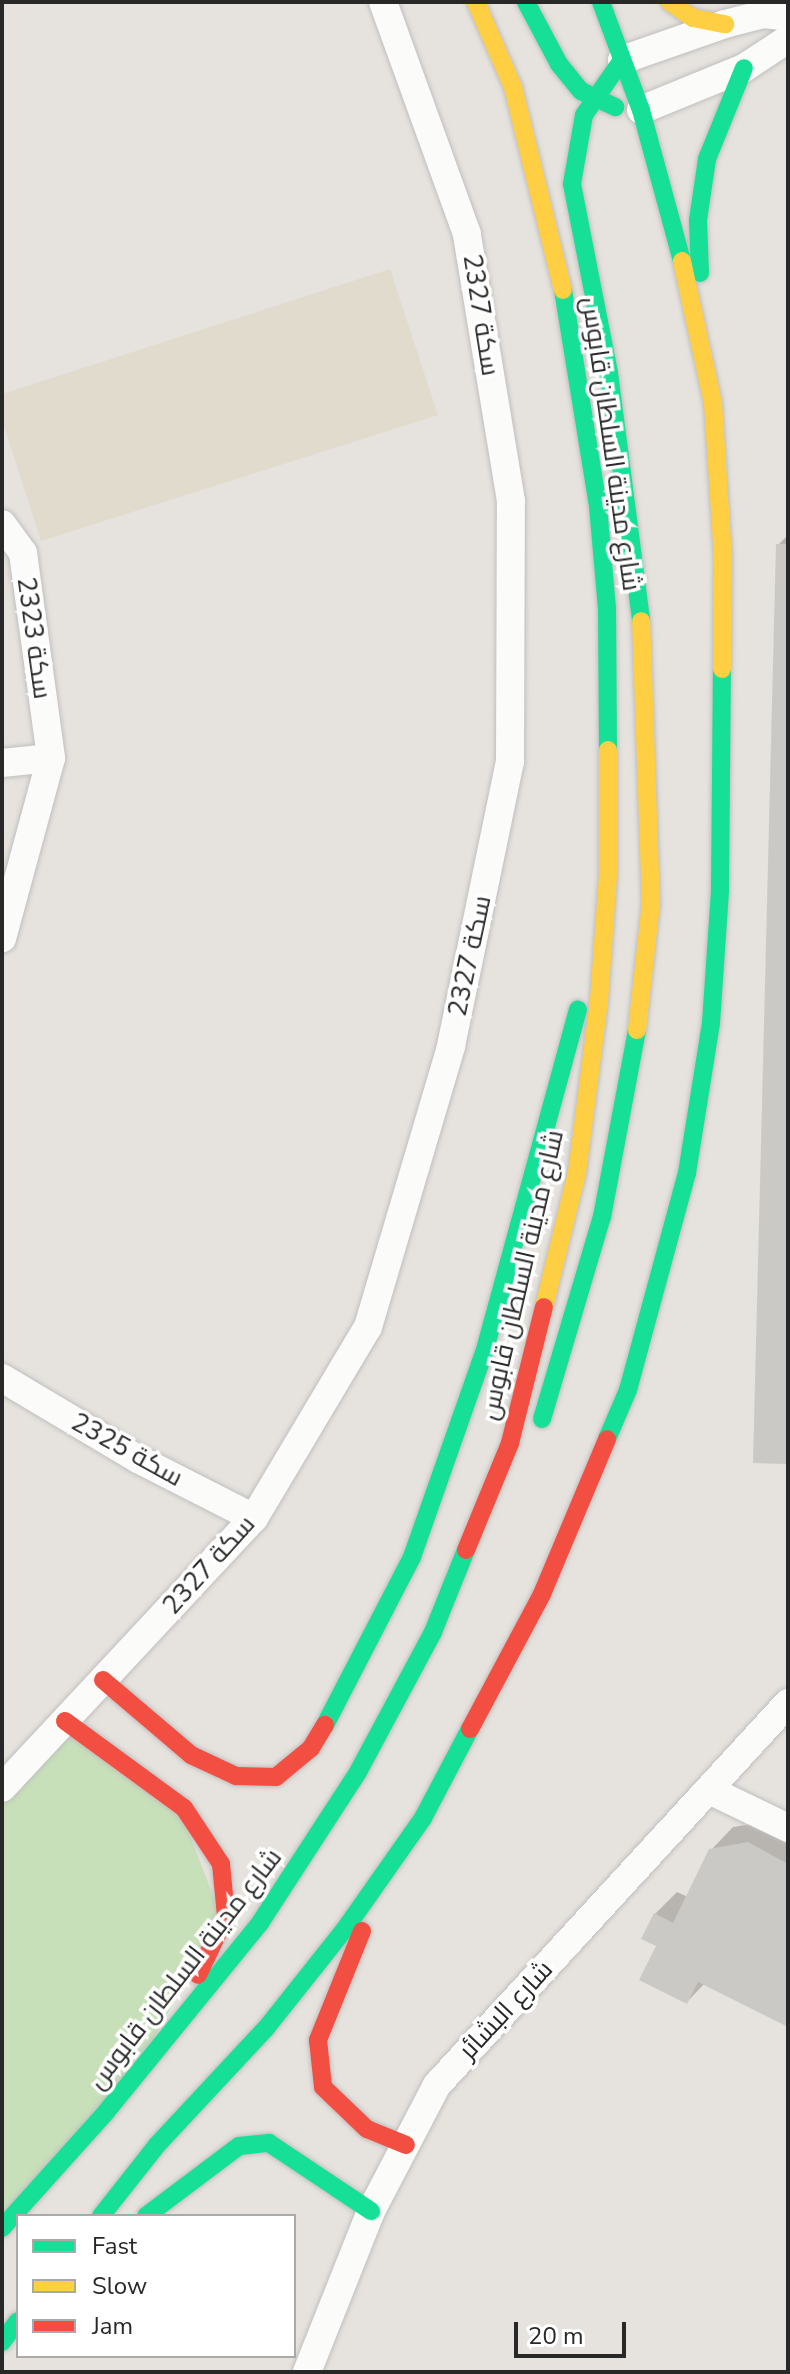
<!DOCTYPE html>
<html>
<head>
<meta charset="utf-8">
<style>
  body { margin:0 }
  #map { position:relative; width:790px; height:2374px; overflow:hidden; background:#e6e3de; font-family:"Nunito Sans",Cairo,sans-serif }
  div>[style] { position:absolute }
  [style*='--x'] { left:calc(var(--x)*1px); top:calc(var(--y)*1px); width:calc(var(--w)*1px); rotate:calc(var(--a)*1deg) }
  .education>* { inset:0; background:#e1dbcd }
  .green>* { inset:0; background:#c7e0b9 }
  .shadow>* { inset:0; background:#0003 }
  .building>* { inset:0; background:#cbc9c5 }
  .roads { filter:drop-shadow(0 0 2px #c0bfbf) drop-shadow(0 0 2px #c0bfbf) }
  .street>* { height:28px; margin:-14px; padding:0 14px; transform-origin:14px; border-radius:14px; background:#fbfbfa }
  .fast>* { height:18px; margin:-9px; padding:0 9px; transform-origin:9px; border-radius:9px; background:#16e098 }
  .slow>* { height:18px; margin:-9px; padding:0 9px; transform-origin:9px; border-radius:9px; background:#ffcf43 }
  .jam>* { height:18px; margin:-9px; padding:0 9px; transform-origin:9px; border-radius:9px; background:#f24e42 }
  span { translate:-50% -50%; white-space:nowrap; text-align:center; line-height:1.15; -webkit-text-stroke:7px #fff; paint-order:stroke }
  .street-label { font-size:26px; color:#282828 }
  .frame { position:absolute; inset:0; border:4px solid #282828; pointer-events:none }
  .legend { position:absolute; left:16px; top:2214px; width:280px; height:144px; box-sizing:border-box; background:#fff; border:2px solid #a9a9a9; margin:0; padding:10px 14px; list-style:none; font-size:24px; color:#282828 }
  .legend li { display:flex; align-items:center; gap:16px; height:40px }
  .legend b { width:40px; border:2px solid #a9a9a9 }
  .scale { position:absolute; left:514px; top:2322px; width:112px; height:36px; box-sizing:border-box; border:4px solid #282828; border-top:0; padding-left:10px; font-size:24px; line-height:28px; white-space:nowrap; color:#282828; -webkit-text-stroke:6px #fff; paint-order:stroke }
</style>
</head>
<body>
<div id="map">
  <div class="education">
    <i style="clip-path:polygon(390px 269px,438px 415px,41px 541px,2px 420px,2px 394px)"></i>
  </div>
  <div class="green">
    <i style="clip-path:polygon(65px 1727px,180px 1810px,221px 1916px,146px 2053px,2px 2218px,2px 1795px)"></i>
  </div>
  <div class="shadow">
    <i style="clip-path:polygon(788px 535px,788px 1462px,778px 545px)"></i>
    <i style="clip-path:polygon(771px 1821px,788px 1830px,788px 2024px,705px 1983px,687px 2002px,659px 1945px,655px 1914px,677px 1892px,688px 1897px,711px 1850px,733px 1827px)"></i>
  </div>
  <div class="building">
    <i style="clip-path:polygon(776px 544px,788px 544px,788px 1464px,753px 1463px)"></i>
    <i style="clip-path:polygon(748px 1842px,788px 1864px,788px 2027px,698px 1982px,687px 2004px,639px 1980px,656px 1946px,641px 1939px,654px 1913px,673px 1923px,709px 1849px)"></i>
  </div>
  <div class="roads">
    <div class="street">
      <i style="--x:622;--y:60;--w:109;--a:-19.3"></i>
      <i style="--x:725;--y:24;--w:40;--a:-14.4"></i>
      <i style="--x:764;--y:14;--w:24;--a:7"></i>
      <i style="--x:641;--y:110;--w:111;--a:-22.2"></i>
      <i style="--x:744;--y:68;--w:53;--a:-33.4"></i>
      <i style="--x:2;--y:524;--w:36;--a:54"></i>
      <i style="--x:23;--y:553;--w:207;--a:82.2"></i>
      <i style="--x:51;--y:758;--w:187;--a:105.2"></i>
      <i style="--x:2;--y:763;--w:49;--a:-5.8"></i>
      <i style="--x:2;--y:1378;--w:158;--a:30.8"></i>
      <i style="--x:138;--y:1459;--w:130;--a:27"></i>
      <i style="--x:2;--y:1788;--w:369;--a:-47"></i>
      <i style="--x:254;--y:1518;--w:222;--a:-59.2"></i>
      <i style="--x:368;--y:1327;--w:293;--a:-73.5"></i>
      <i style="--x:451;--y:1046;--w:290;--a:-78.3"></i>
      <i style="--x:510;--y:762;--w:261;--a:-89.8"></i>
      <i style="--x:511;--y:501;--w:271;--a:-99.4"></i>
      <i style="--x:467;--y:234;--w:247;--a:-109.9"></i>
      <i style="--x:709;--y:1790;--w:88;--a:25.7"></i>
      <i style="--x:307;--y:2372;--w:173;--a:-68.3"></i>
      <i style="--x:371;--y:2211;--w:142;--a:-62.4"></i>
      <i style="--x:437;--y:2085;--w:519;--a:-47.42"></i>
    </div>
    <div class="fast">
      <i style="--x:526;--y:2;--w:70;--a:62"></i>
      <i style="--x:559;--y:64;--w:35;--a:51"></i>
      <i style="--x:581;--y:91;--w:38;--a:25"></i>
      <i style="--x:601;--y:2;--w:115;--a:69.7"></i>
      <i style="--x:641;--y:110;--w:156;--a:74.8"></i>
      <i style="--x:622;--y:60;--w:67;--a:124.6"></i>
      <i style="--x:584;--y:115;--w:70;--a:99.9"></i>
      <i style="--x:572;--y:184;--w:193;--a:78.9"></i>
      <i style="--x:609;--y:373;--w:250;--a:82.6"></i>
      <i style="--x:700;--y:273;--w:53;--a:-92.2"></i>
      <i style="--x:698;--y:220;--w:62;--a:-81.6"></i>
      <i style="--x:707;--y:159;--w:98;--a:-67.9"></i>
      <i style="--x:563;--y:290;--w:219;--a:80.8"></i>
      <i style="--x:598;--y:506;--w:103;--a:85"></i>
      <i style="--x:607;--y:609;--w:141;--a:89.6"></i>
      <i style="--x:542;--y:1419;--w:211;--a:-73.5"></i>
      <i style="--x:602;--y:1217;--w:190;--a:-79.4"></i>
      <i style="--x:607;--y:1439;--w:53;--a:-66.8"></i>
      <i style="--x:628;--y:1390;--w:225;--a:-74.8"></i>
      <i style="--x:687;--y:1173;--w:152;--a:-80.9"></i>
      <i style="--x:711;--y:1023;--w:133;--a:-86.1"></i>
      <i style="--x:720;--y:890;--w:221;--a:-89.5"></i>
      <i style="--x:325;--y:1725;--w:189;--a:-62.6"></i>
      <i style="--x:412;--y:1557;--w:216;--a:-70.6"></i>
      <i style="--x:484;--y:1353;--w:356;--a:-74.7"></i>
      <i style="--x:101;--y:2216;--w:90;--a:-51.7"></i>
      <i style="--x:157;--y:2145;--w:161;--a:-47"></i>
      <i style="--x:267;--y:2027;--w:125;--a:-51.5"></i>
      <i style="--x:345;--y:1929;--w:136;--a:-54.9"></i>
      <i style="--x:423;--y:1818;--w:101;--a:-62.2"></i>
      <i style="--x:146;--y:2216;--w:116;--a:-37"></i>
      <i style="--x:239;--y:2146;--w:30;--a:-6"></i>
      <i style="--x:269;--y:2143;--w:123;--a:33.7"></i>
      <i style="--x:2;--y:2228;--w:156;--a:-48.1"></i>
      <i style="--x:106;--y:2112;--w:244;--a:-50.8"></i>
      <i style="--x:260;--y:1923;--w:180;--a:-57"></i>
      <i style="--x:358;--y:1772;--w:159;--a:-61.8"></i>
      <i style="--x:433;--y:1632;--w:88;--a:-68.1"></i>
      <i style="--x:2;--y:2342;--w:26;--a:-53"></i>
    </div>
    <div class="slow">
      <i style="--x:476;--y:2;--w:93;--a:66.5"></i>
      <i style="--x:513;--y:87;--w:209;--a:76.2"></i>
      <i style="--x:670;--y:2;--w:28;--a:35"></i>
      <i style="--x:693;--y:18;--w:33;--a:11"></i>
      <i style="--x:682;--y:261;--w:145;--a:77.7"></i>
      <i style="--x:713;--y:403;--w:154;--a:86.3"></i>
      <i style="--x:723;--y:557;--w:112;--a:90.5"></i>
      <i style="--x:637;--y:1030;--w:127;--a:-83.7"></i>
      <i style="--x:651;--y:904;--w:283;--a:-92"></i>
      <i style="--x:544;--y:1307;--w:138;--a:-76.2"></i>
      <i style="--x:577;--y:1173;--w:173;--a:-82.7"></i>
      <i style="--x:599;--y:1001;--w:126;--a:-85.9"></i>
      <i style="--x:608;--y:875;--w:125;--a:-90"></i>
    </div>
    <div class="jam">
      <i style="--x:466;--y:1550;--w:116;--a:-67.6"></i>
      <i style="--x:510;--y:1443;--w:140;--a:-76"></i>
      <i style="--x:103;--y:1680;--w:116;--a:40.4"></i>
      <i style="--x:191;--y:1755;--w:50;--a:25"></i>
      <i style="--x:236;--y:1776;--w:40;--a:1.4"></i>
      <i style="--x:276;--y:1777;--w:45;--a:-39.6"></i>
      <i style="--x:311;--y:1748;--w:27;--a:-59"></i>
      <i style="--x:65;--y:1721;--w:147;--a:36.2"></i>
      <i style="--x:184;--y:1808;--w:67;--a:56.5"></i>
      <i style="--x:221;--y:1864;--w:52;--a:84.5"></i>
      <i style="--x:226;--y:1916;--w:65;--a:115.4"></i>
      <i style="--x:470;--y:1729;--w:153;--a:-61.9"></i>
      <i style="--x:542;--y:1594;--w:168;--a:-67.2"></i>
      <i style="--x:362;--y:1931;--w:118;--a:112"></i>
      <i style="--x:318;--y:2040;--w:47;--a:83.9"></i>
      <i style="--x:323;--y:2087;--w:61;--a:43.7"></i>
      <i style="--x:367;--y:2129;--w:42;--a:22.3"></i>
    </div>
  </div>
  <div class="street-label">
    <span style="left:481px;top:315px;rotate:81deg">سكة 2327</span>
    <span style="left:611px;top:444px;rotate:82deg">شارع مدينة السلطان قابوس</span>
    <span style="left:34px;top:638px;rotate:82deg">سكة 2323</span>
    <span style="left:470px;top:956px;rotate:-78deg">سكة 2327</span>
    <span style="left:522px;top:1275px;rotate:-77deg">شارع مدينة السلطان قابوس</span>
    <span style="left:127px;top:1450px;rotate:29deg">سكة 2325</span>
    <span style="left:209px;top:1565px;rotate:-48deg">سكة 2327</span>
    <span style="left:185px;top:1969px;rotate:-52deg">شارع مدينة السلطان قابوس</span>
    <span style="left:506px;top:2010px;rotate:-47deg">شارع البشائر</span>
  </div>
  <div class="frame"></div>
  <ul class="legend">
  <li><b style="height:10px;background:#16e098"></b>Fast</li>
  <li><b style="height:10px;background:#ffcf43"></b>Slow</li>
  <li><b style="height:10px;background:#f24e42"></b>Jam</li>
  </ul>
  <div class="scale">20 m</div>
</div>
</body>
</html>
